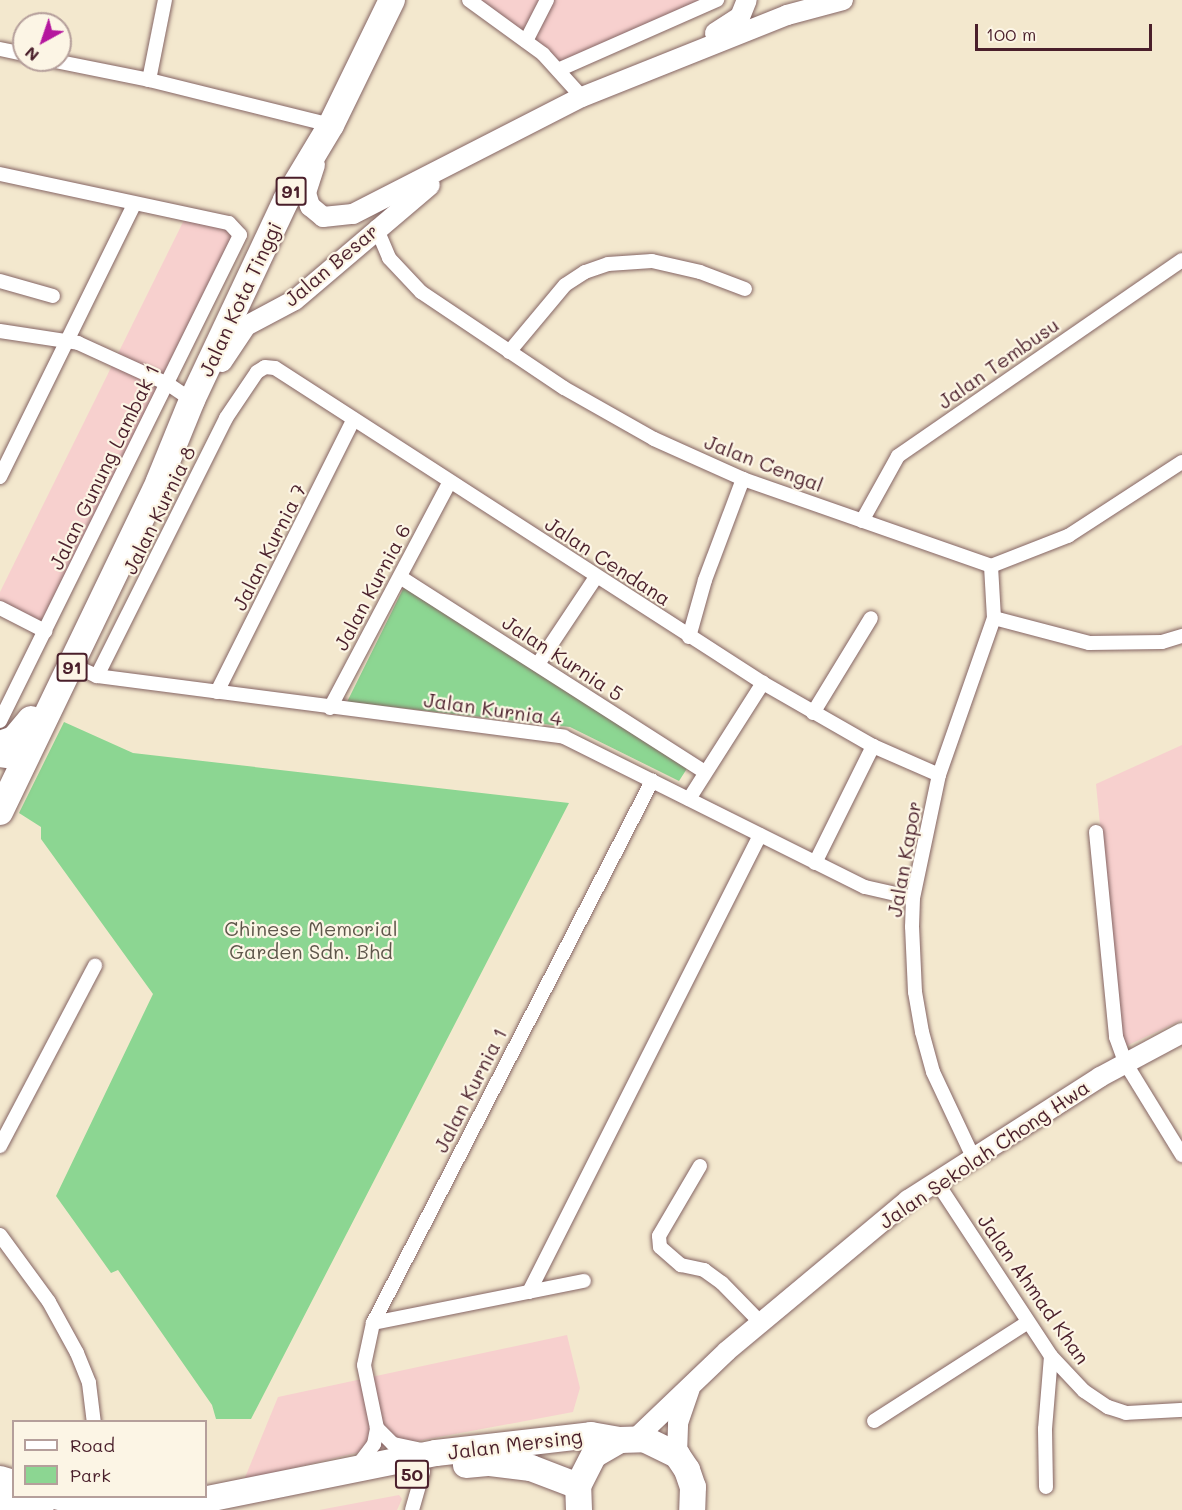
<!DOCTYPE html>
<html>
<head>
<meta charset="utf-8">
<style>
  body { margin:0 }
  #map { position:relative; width:1182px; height:1510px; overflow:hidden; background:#f3e8ce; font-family:Mali,sans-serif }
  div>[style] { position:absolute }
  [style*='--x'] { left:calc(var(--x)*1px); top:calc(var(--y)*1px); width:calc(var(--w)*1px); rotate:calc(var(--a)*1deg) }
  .built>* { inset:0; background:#f7d0ce }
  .green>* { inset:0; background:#8cd692 }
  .roads { filter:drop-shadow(0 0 2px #856564) drop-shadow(0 0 2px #856564) }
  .street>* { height:14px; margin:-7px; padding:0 7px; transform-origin:7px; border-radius:7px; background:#fff }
  .secondary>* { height:20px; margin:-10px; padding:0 10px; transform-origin:10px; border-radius:10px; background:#fff }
  .highway>* { height:26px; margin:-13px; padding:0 13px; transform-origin:13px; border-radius:13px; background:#fff }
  span { translate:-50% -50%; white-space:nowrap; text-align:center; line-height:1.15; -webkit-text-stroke:4.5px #fcf5e5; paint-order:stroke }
  .shield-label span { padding:2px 4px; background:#fcf5e5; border:2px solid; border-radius:4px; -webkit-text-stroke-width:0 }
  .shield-label { font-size:18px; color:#4a1f2b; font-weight:700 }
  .street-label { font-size:20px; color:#4a1f2b }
  .park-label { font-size:20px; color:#5e564a }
  .legend { position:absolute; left:12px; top:1420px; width:195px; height:78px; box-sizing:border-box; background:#fcf5e5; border:2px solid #b59f9b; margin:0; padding:8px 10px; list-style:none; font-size:18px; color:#4a1f2b }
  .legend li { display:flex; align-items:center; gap:12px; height:30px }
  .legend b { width:30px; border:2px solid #b59f9b }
  .north { position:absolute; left:12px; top:12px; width:60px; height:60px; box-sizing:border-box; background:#fcf5e5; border:2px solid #b59f9b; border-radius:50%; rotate:220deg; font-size:16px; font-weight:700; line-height:24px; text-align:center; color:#4a1f2b }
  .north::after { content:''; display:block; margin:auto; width:21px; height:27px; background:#b5179e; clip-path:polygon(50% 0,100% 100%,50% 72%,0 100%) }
  .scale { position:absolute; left:975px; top:24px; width:177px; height:27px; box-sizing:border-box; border:3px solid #4a1f2b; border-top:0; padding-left:8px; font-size:18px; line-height:21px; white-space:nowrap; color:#4a1f2b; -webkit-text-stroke:4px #fcf5e5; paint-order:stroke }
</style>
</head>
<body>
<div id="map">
  <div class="built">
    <i style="clip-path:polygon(464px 0,723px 0,558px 75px)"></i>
    <i style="clip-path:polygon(188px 212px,230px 219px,242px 226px,244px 235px,47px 637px,0 613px,0 592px)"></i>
    <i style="clip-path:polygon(1182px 745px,1182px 1020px,1122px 1048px,1096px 784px)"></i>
    <i style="clip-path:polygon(567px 1335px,580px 1388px,573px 1412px,364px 1451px,244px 1480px,278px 1397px)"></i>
    <i style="clip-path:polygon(399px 1495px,402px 1499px,397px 1510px,319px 1510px)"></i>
  </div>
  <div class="green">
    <i style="clip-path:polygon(404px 587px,688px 767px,679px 781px,570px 727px,347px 702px)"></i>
    <i style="clip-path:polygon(64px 722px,133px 753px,569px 803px,251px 1419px,216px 1419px,212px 1405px,118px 1270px,111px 1273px,56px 1196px,153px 994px,41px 839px,41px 827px,19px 813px)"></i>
  </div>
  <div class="roads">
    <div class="street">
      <i style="--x:469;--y:0;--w:92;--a:36.1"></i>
      <i style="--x:543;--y:54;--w:58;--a:47.8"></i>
      <i style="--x:526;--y:41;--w:46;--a:-62.9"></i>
      <i style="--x:0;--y:49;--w:25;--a:12"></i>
      <i style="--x:50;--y:60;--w:101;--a:11.4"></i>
      <i style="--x:149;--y:80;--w:187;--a:13.9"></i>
      <i style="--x:558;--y:70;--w:174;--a:-23.8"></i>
      <i style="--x:149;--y:80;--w:82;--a:-78.7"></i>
      <i style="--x:0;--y:174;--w:234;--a:12.1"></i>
      <i style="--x:229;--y:223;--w:16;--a:47"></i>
      <i style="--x:240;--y:235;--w:542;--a:116.28"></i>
      <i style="--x:376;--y:227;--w:34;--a:67"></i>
      <i style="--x:389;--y:258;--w:47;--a:46.7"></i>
      <i style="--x:421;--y:292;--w:172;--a:33.9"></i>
      <i style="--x:564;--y:388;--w:103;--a:29.5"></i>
      <i style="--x:654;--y:439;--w:98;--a:24.2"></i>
      <i style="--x:743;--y:479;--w:263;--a:19.3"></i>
      <i style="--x:991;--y:566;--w:83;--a:-21.3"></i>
      <i style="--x:1068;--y:536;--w:136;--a:-33"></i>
      <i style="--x:0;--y:281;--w:55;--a:15.8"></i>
      <i style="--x:0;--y:331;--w:79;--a:8.7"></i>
      <i style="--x:78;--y:343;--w:99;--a:24.5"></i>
      <i style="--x:168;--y:384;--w:29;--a:34"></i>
      <i style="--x:509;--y:352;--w:87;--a:-50.1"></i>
      <i style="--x:565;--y:285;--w:24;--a:-33"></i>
      <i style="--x:585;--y:272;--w:24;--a:-19"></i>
      <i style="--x:608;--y:264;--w:44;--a:-3.9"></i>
      <i style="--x:652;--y:261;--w:49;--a:12.9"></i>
      <i style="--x:700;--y:272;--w:48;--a:20.7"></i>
      <i style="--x:0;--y:477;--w:303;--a:-63.8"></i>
      <i style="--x:862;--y:521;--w:74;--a:-61"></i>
      <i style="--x:898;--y:456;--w:345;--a:-34.6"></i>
      <i style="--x:400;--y:577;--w:362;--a:32.6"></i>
      <i style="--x:0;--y:608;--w:51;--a:27.1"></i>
      <i style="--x:994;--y:618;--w:98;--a:14.7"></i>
      <i style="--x:1089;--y:643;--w:73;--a:-0.8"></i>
      <i style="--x:1162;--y:642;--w:21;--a:-17"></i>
      <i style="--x:689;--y:637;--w:59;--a:-74.3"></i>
      <i style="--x:705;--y:580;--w:108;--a:-69.4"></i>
      <i style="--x:538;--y:664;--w:105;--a:-56.3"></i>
      <i style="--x:73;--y:665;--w:26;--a:25"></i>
      <i style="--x:97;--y:676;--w:471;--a:7.4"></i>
      <i style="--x:564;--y:737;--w:336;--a:26.5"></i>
      <i style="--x:865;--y:887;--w:49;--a:12.9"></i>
      <i style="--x:97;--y:676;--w:288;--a:-63.4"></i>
      <i style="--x:226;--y:418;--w:55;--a:-56"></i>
      <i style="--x:257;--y:372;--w:9;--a:-32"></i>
      <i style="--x:265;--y:367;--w:10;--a:6"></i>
      <i style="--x:275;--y:368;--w:581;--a:32.84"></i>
      <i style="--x:763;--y:683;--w:127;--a:29.8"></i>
      <i style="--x:873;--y:746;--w:72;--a:23.7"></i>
      <i style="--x:217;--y:692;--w:305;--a:-63.4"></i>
      <i style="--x:330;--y:708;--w:255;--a:-62.1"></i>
      <i style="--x:813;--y:713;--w:111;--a:-58.6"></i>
      <i style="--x:689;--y:799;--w:138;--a:-57.5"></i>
      <i style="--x:1096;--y:832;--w:206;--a:84.4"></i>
      <i style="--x:1116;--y:1037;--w:29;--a:70"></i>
      <i style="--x:1126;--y:1064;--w:107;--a:58.4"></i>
      <i style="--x:815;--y:863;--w:131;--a:-63.6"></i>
      <i style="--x:0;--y:1146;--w:204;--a:-62.2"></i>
      <i style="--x:973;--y:1157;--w:94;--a:-115.2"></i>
      <i style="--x:933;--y:1072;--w:41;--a:-105.4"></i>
      <i style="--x:922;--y:1032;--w:41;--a:-99.9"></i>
      <i style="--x:915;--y:992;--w:65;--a:-92.6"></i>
      <i style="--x:912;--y:927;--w:29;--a:-88"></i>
      <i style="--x:913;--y:898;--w:126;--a:-78.1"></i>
      <i style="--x:939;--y:775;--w:166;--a:-70.7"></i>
      <i style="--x:994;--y:618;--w:52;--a:-93.3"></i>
      <i style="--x:700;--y:1166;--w:81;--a:120.4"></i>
      <i style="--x:659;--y:1236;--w:11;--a:85"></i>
      <i style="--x:660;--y:1247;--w:28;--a:41"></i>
      <i style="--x:681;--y:1265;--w:24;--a:12"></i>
      <i style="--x:704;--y:1270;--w:22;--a:36"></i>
      <i style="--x:722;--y:1283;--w:54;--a:45.7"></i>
      <i style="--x:936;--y:1181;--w:209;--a:56.7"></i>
      <i style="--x:1051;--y:1356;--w:48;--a:46.7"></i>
      <i style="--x:1084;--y:1391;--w:29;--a:34"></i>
      <i style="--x:1108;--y:1407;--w:19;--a:18"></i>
      <i style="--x:1126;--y:1413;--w:56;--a:-3.1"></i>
      <i style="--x:0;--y:1235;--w:83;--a:53.8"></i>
      <i style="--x:49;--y:1302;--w:58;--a:61.2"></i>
      <i style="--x:77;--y:1353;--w:32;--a:68"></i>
      <i style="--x:89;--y:1383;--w:39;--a:83"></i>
      <i style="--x:529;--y:1292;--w:512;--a:-63.18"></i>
      <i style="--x:373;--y:1323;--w:215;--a:-11.3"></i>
      <i style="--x:874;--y:1421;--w:183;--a:-32.7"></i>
      <i style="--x:422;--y:1450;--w:30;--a:-168"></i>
      <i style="--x:393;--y:1444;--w:23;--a:-135"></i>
      <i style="--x:377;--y:1428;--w:64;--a:-101.7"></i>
      <i style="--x:364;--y:1365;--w:43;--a:-77.9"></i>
      <i style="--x:373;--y:1323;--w:610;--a:-62.76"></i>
      <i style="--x:356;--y:1468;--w:30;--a:-53"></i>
      <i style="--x:374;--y:1444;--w:16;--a:-79"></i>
      <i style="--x:1046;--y:1487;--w:58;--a:-91"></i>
      <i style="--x:1045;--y:1429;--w:73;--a:-85.3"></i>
      <i style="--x:412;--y:1510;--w:40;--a:-74"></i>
    </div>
    <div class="secondary">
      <i style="--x:715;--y:33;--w:30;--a:-33"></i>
      <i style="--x:740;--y:17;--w:18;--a:-68"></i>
      <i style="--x:315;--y:165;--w:29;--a:108"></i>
      <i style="--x:306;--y:193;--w:14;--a:73"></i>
      <i style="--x:310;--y:206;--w:17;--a:40"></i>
      <i style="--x:323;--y:217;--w:30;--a:-6"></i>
      <i style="--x:353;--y:214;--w:257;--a:-27.1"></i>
      <i style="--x:582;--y:97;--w:221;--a:-21.8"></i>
      <i style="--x:787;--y:15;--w:58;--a:-15"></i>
      <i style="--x:222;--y:362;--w:43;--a:-56.3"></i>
      <i style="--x:246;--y:326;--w:55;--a:-28"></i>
      <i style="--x:295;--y:300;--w:177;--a:-40.4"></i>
      <i style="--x:0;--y:757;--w:27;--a:8"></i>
      <i style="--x:635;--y:1439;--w:127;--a:-43.7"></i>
      <i style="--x:727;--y:1351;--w:236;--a:-39.8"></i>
      <i style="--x:908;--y:1200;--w:228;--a:-32.6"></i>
      <i style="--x:1100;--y:1077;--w:93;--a:-28.2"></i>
      <i style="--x:677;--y:1455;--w:32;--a:-88"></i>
      <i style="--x:678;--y:1423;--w:36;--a:-71"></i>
    </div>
    <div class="highway">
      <i style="--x:0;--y:744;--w:15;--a:-20"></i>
      <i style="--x:14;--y:739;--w:26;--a:-50"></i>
      <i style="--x:0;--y:812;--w:367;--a:-64.3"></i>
      <i style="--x:159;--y:481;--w:87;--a:-67.8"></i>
      <i style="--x:192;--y:400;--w:221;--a:-64.8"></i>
      <i style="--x:286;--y:200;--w:87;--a:-59"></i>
      <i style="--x:331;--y:125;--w:139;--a:-64"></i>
      <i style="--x:466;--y:1465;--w:24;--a:-5"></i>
      <i style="--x:490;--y:1463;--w:41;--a:7"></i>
      <i style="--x:531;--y:1468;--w:50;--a:21"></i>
      <i style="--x:0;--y:1479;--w:15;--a:16"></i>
      <i style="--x:55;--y:1496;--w:41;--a:12.7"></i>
      <i style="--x:95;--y:1505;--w:78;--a:0.7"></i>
      <i style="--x:173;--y:1506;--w:268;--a:-11.4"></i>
      <i style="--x:436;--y:1453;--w:156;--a:-6.6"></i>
      <i style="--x:591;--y:1435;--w:29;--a:10"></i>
      <i style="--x:0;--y:1499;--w:42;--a:15"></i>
      <i style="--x:579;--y:1510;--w:24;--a:-92"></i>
      <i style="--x:578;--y:1486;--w:35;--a:-63"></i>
      <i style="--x:594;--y:1455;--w:30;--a:-30"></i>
      <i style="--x:620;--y:1440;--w:24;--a:-2"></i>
      <i style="--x:644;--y:1439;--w:37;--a:26"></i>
      <i style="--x:677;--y:1455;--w:18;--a:56"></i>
      <i style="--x:687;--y:1470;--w:18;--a:71"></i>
      <i style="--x:693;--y:1487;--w:23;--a:92"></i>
    </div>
  </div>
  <div class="shield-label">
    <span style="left:291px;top:191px">91</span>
    <span style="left:72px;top:667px">91</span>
    <span style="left:412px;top:1474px">50</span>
  </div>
  <div class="street-label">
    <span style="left:331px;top:265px;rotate:-40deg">Jalan Besar</span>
    <span style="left:240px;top:299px;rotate:-65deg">Jalan Kota Tinggi</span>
    <span style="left:998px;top:363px;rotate:-35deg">Jalan Tembusu</span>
    <span style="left:764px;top:463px;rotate:21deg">Jalan Cengal</span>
    <span style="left:104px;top:467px;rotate:-64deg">Jalan Gunung Lambak 1</span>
    <span style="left:159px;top:510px;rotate:-64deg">Jalan Kurnia 8</span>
    <span style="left:269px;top:547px;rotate:-63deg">Jalan Kurnia 7</span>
    <span style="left:608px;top:561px;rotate:33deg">Jalan Cendana</span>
    <span style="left:372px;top:587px;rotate:-62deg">Jalan Kurnia 6</span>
    <span style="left:563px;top:658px;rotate:33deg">Jalan Kurnia 5</span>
    <span style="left:493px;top:709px;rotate:8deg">Jalan Kurnia 4</span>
    <span style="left:904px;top:859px;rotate:-80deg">Jalan Kapor</span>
    <span style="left:470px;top:1090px;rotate:-63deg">Jalan Kurnia 1</span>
    <span style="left:984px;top:1154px;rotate:-34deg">Jalan Sekolah Chong Hwa</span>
    <span style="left:1034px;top:1289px;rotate:55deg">Jalan Ahmad Khan</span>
    <span style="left:515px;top:1444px;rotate:-7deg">Jalan Mersing</span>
  </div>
  <div class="park-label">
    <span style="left:311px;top:940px">Chinese Memorial<br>Garden Sdn. Bhd</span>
  </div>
  <ul class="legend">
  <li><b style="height:8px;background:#fff"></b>Road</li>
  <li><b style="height:16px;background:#8cd692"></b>Park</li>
  </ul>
  <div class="north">N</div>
  <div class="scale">100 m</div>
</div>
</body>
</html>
